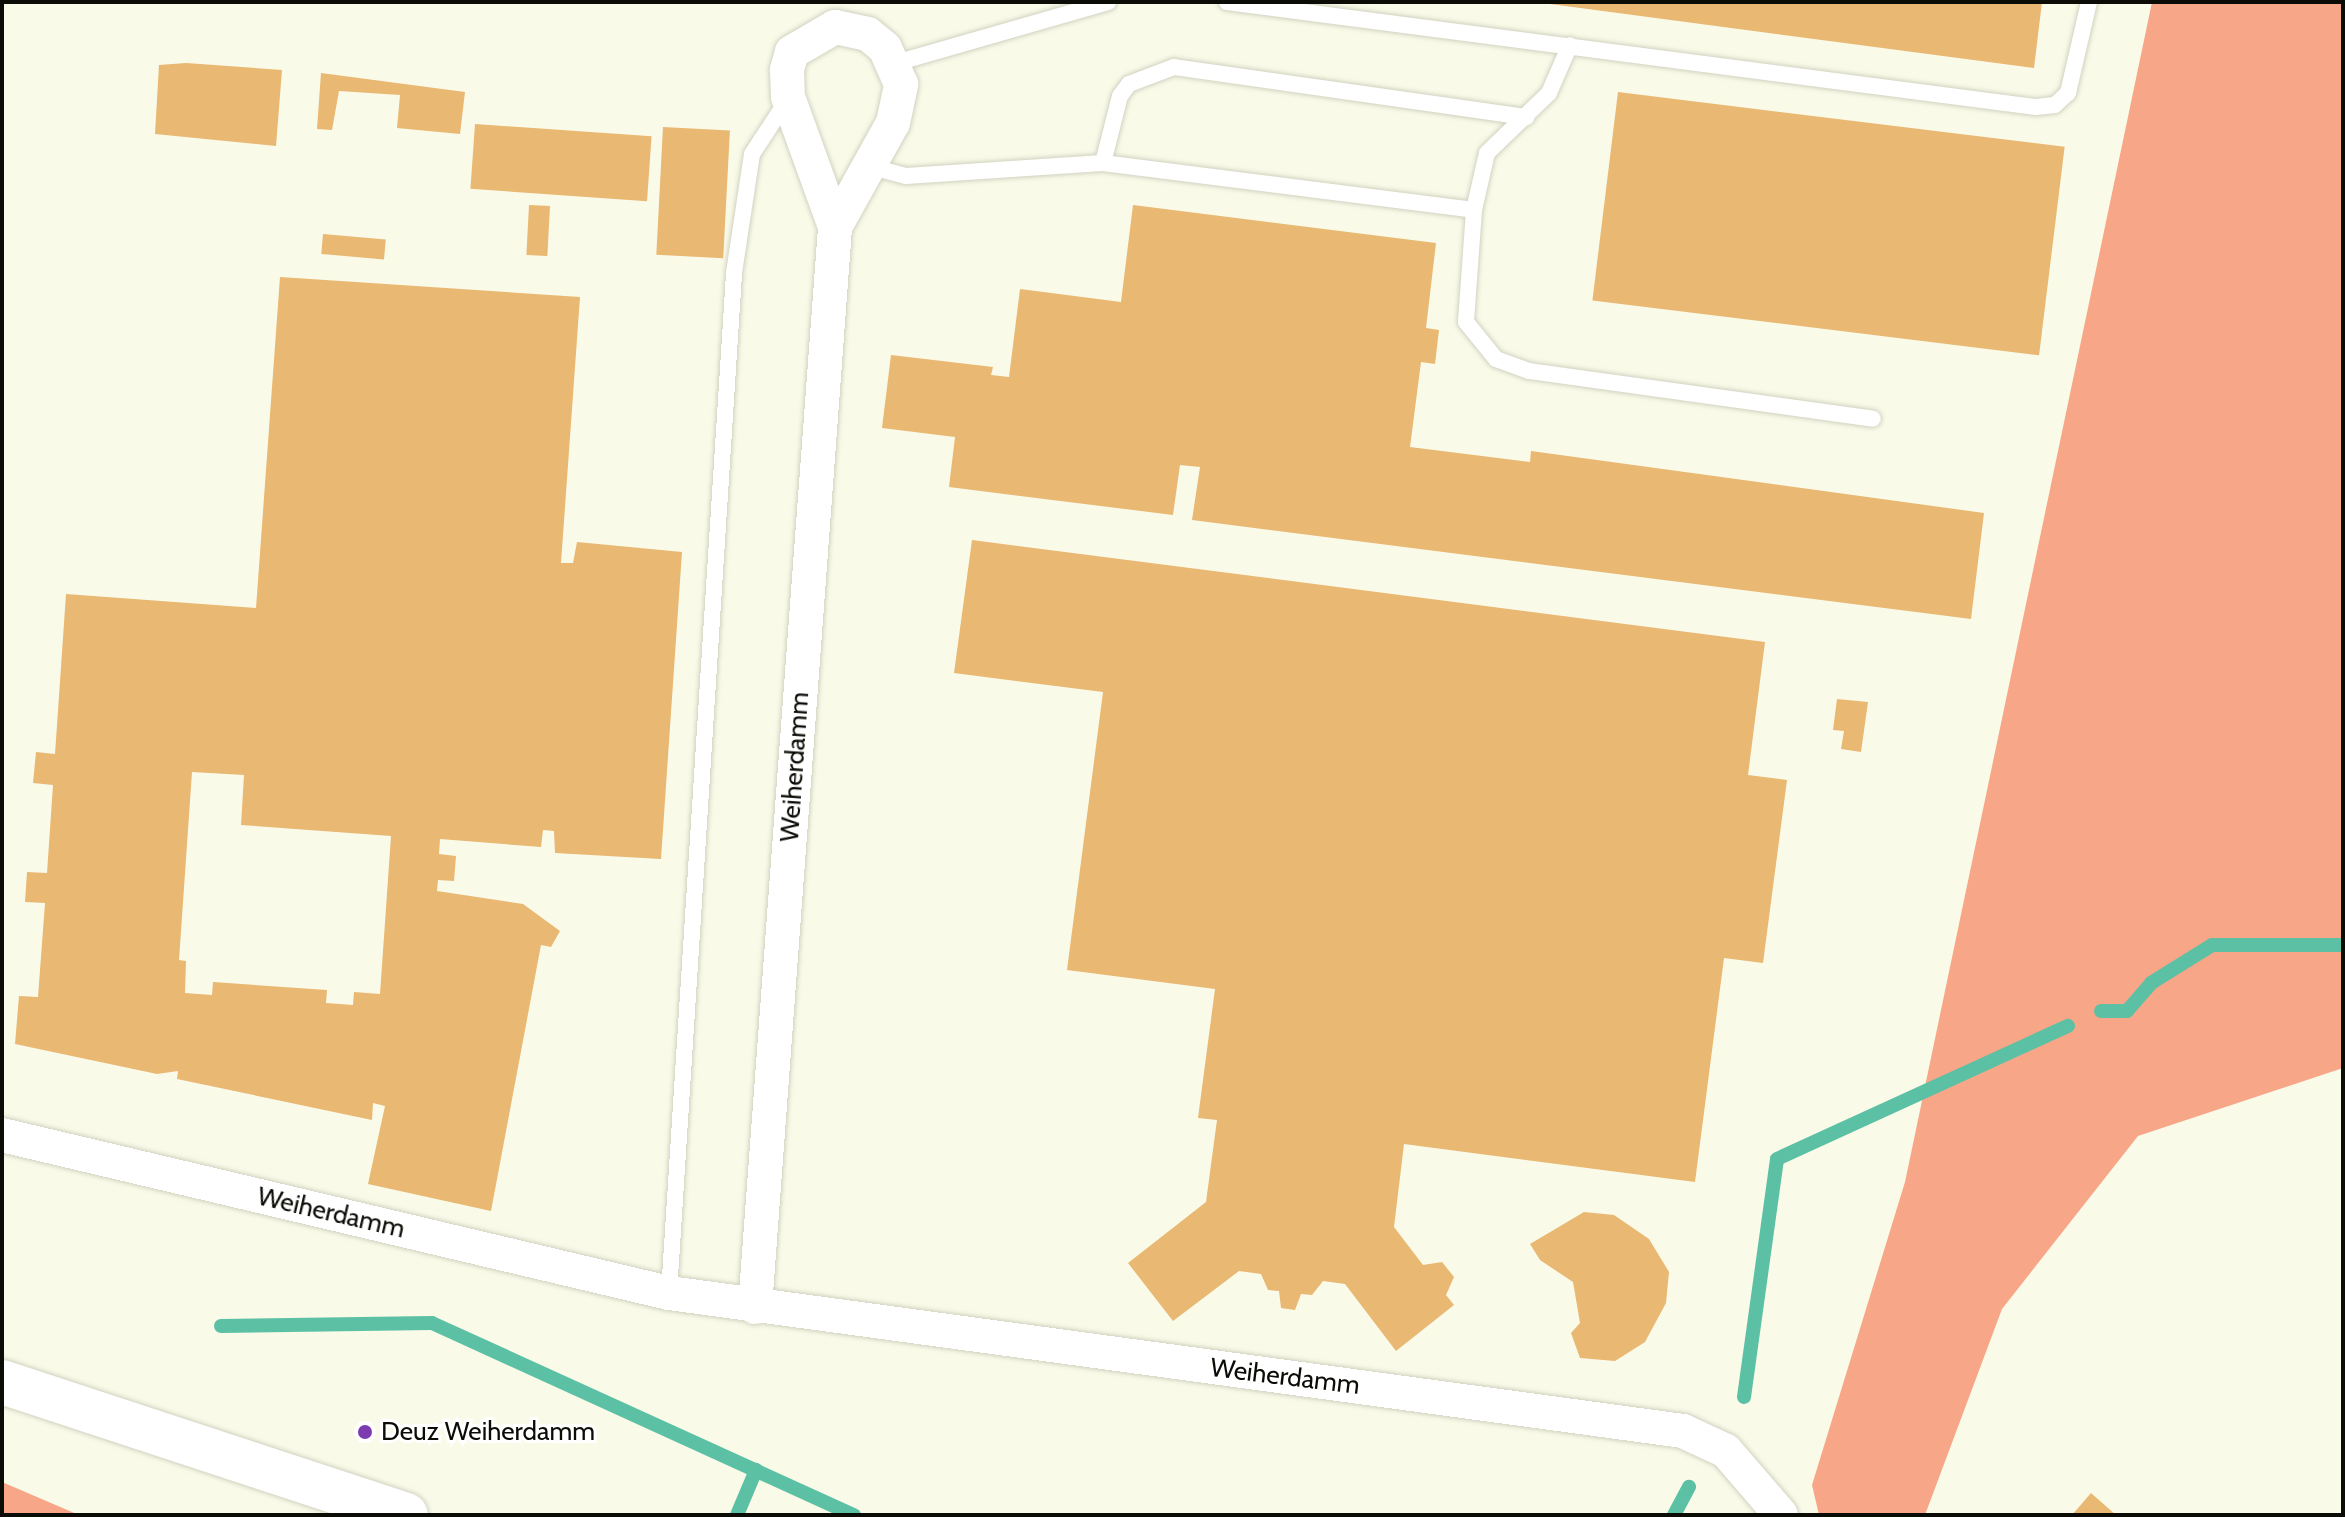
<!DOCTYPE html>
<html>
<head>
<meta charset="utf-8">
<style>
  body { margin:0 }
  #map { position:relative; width:2345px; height:1517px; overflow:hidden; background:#fafae9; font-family:Cabin,sans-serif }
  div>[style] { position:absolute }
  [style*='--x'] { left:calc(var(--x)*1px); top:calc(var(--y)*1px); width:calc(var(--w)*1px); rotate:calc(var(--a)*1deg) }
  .forest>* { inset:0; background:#f7a787 }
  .stream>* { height:14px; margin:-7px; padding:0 7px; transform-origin:7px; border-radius:7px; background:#5cc1a4 }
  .building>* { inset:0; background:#e9b872; transform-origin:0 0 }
  .roads { filter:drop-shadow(0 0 2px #d2d2c1) drop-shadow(0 0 2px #d2d2c1) }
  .lane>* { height:16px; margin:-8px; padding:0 8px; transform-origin:8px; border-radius:8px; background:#fff }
  .street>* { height:34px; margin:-17px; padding:0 17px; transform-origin:17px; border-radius:17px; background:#fff }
  .secondary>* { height:44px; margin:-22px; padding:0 22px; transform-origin:22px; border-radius:22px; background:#fff }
  .dots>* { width:22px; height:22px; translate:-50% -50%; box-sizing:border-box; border:4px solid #fff; border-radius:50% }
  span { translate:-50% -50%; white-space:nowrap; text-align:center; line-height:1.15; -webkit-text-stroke:6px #fff; paint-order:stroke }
  .street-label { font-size:26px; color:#0c0c07 }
  .poi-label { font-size:26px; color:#0c0c07 }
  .left { translate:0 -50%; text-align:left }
  .frame { position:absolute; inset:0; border:4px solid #0c0c07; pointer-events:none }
</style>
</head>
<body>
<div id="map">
  <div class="forest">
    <i style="clip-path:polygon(2152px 2px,2343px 2px,2343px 1068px,2138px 1136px,2002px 1309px,1925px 1515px,1819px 1515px,1812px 1485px,1905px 1182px)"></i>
    <i style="clip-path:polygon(2px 1482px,79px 1515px,2px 1515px)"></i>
  </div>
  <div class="stream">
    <i style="--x:2101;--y:1011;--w:26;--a:0"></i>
    <i style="--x:2127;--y:1011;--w:37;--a:-49"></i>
    <i style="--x:2151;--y:983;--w:72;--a:-31.9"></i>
    <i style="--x:2212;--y:945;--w:131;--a:0"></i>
    <i style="--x:221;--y:1326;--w:211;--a:-0.8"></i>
    <i style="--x:432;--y:1323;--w:464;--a:24.5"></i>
    <i style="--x:1744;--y:1397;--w:240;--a:-82.1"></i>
    <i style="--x:1777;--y:1159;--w:320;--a:-24.6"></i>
    <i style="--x:737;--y:1515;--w:49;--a:-67.1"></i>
    <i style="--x:1674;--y:1515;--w:32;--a:-62"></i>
  </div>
  <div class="building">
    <i style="clip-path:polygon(1535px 2px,2042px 2px,2034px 68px)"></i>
    <i style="clip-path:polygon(186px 63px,282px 70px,276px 146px,155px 134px,159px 65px)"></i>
    <i style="clip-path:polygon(321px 73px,465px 92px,460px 134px,397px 128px,400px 95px,339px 91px,332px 130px,317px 129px)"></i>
    <i style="left:1618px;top:92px;width:450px;height:210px;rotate:7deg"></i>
    <i style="left:475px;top:124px;width:177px;height:65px;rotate:4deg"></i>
    <i style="left:663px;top:127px;width:67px;height:128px;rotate:3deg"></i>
    <i style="left:529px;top:205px;width:21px;height:50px;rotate:3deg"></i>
    <i style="clip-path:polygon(1133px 205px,1436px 243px,1426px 328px,1439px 330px,1435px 364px,1421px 362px,1410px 447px,1530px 462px,1531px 451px,1984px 513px,1971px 619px,1192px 520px,1200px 467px,1180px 465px,1173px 515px,949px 487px,955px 437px,882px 428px,891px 355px,993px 367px,991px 375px,1009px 377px,1020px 289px,1121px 302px)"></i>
    <i style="left:323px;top:234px;width:63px;height:20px;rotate:5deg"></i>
    <i style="clip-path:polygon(evenodd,280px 277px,580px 297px,561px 563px,573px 563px,577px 542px,682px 552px,661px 859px,555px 853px,554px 831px,543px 830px,541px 847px,440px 839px,439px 854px,456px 856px,454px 881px,438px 880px,437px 891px,523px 904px,560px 931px,551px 947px,541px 945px,491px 1211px,368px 1184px,385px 1106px,373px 1103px,372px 1120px,177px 1079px,178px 1071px,157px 1074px,15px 1044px,19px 996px,38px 997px,45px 903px,25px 902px,27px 872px,47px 873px,53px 785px,33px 783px,36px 752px,55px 754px,66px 594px,256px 608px,280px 277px,192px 772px,244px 775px,241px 825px,391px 836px,380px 994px,354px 992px,353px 1005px,326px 1003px,327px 990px,213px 982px,212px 995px,185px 993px,186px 961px,179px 960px,192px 772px)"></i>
    <i style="clip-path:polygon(972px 540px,1765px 642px,1748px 775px,1787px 780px,1763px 963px,1724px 958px,1695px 1182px,1404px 1144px,1394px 1227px,1423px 1265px,1442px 1262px,1454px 1277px,1446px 1295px,1454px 1305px,1396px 1351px,1345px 1284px,1323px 1281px,1312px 1295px,1301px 1294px,1295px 1310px,1281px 1308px,1279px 1291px,1268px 1290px,1261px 1274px,1239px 1271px,1173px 1321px,1128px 1263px,1206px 1202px,1217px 1120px,1198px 1118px,1215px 989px,1067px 970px,1103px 692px,954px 673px)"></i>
    <i style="clip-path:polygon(1837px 699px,1868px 702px,1861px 752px,1841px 749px,1844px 731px,1833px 730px)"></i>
    <i style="clip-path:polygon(1584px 1212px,1614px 1215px,1649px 1239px,1669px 1272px,1666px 1303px,1645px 1342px,1615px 1361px,1580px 1358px,1571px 1333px,1580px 1323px,1573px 1282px,1540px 1260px,1530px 1244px)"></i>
    <i style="clip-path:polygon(2091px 1493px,2116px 1515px,2072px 1515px)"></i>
  </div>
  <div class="roads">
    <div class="lane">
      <i style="--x:1227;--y:2;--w:816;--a:7.4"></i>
      <i style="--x:2036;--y:107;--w:19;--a:-6"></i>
      <i style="--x:2055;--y:105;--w:18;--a:-43"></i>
      <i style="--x:2068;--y:93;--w:93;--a:-77"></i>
      <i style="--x:892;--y:64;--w:225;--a:-16"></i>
      <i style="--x:1103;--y:163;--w:69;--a:-75.8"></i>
      <i style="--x:1120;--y:96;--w:15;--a:-53"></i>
      <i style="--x:1129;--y:84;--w:48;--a:-20.7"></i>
      <i style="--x:1174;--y:67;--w:356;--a:8.1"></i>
      <i style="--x:872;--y:167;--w:35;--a:15"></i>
      <i style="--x:906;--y:176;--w:197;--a:-3.8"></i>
      <i style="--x:1103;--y:163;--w:374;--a:7.2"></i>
      <i style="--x:1474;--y:210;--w:112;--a:94.1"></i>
      <i style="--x:1466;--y:322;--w:48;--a:51"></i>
      <i style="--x:1496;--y:359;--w:35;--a:20"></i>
      <i style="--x:1529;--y:371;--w:347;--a:7.9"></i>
      <i style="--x:1474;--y:210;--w:58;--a:-77.2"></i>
      <i style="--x:1487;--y:153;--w:86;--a:-44.1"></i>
      <i style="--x:1549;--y:93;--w:52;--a:-66.4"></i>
      <i style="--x:669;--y:1293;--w:1022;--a:-86.35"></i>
      <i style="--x:734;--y:273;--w:120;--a:-81.4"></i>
      <i style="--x:752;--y:154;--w:66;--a:-56.8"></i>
    </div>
    <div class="street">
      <i style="--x:2;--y:1135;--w:685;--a:13.33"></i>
      <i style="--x:669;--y:1293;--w:1023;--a:7.75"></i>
      <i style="--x:1683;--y:1431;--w:47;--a:24.9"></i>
      <i style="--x:1726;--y:1451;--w:84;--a:49.3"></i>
      <i style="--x:755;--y:1307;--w:1083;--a:-85.76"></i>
      <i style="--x:835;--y:227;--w:119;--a:-60.9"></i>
      <i style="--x:893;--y:123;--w:40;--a:-78"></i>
      <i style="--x:901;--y:84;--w:39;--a:-114"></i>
      <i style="--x:885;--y:48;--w:22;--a:-141"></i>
      <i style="--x:868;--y:34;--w:34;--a:-168"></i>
      <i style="--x:835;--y:27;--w:50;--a:149.8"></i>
      <i style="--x:792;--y:52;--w:19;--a:106"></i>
      <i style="--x:787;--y:70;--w:27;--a:88"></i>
      <i style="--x:788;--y:97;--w:138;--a:70.1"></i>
    </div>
    <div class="secondary">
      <i style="--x:2;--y:1382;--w:425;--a:18.2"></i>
    </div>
  </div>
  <div class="dots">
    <i style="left:365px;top:1432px;background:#7c3bb0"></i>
  </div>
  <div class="street-label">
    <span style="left:795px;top:767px;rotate:-86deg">Weiherdamm</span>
    <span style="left:331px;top:1213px;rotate:13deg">Weiherdamm</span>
    <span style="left:1285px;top:1377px;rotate:7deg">Weiherdamm</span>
  </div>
  <div class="poi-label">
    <span class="left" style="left:381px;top:1432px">Deuz Weiherdamm</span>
  </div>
  <div class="frame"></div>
</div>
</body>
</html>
